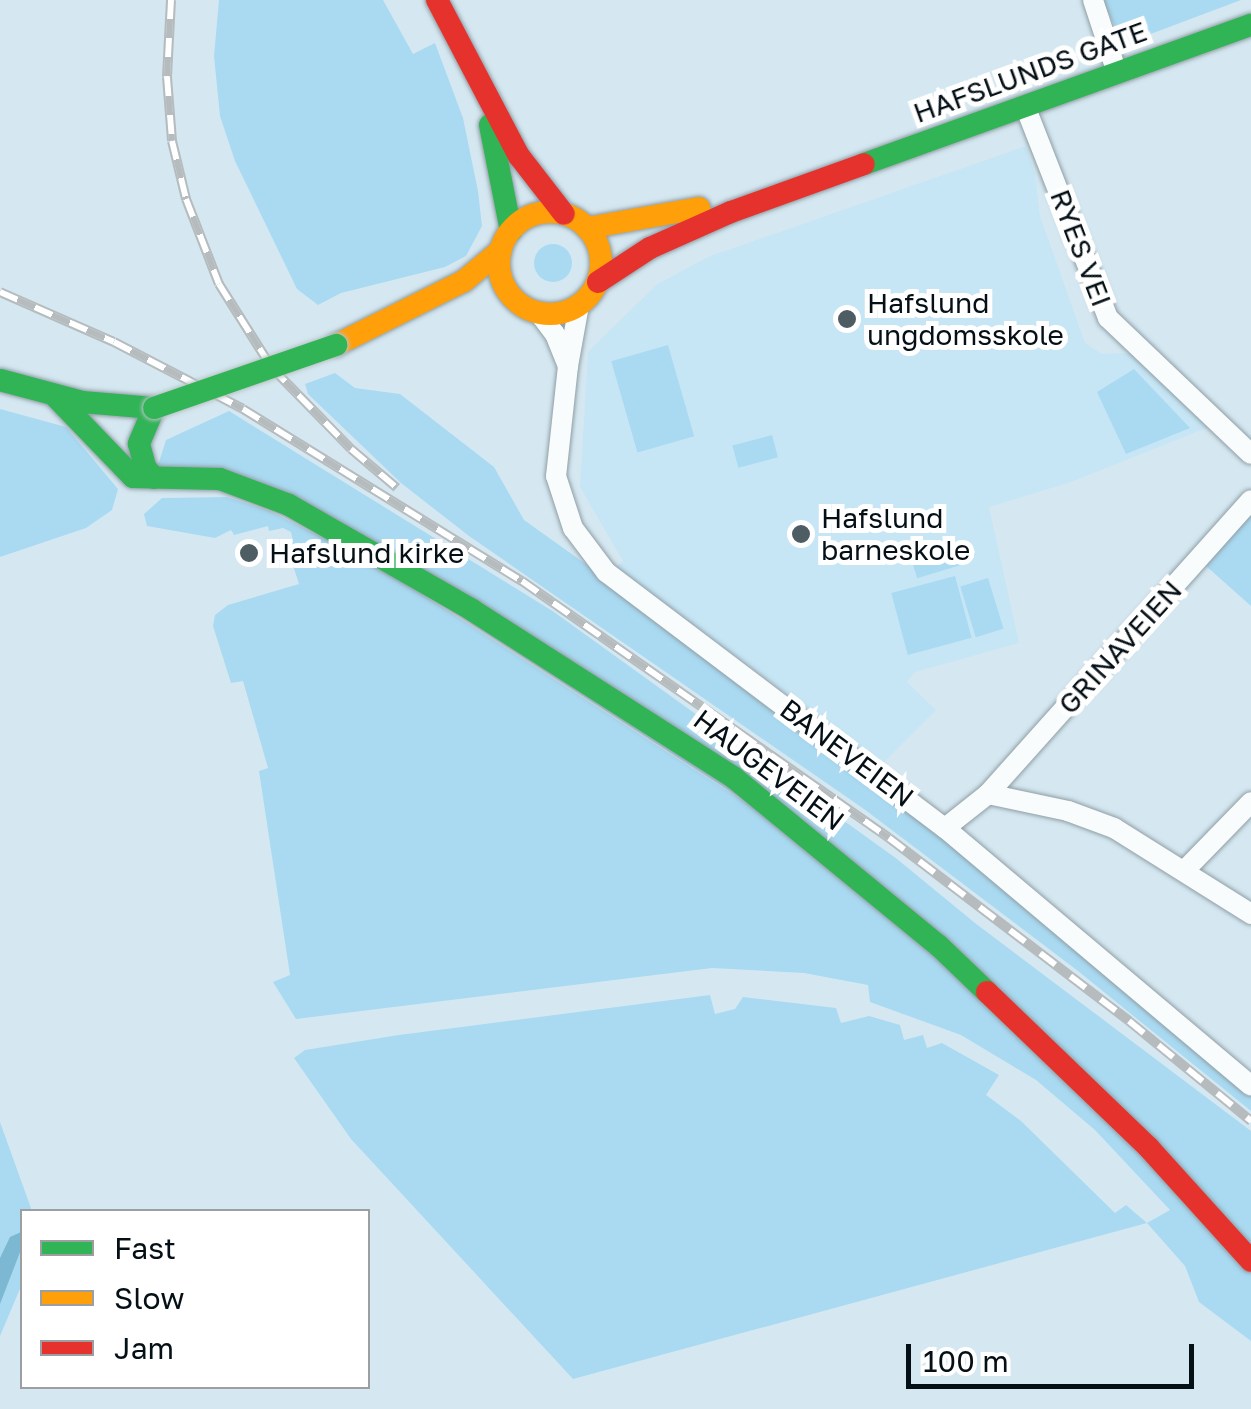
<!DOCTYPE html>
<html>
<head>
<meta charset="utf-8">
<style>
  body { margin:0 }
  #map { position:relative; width:1251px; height:1409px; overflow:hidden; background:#d5e8f1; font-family:"Golos Text",sans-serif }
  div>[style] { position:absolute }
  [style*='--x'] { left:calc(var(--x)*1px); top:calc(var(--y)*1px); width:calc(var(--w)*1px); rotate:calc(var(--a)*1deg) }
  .built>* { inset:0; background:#c6e6f5 }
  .green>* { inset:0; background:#a9daf2; transform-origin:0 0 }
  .round { border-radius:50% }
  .water>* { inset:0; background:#7db8d3 }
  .roads { filter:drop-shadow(0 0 2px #909ea5) drop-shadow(0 0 2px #909ea5) }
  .street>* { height:20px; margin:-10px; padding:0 10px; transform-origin:10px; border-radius:10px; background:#f9fcfd }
  .fast>* { height:22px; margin:-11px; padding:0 11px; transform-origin:11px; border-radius:11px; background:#30b455 }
  .slow>* { height:22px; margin:-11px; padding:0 11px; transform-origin:11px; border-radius:11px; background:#ff9f0a }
  .slow>.ring { margin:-11px; padding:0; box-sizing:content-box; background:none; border:22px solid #ff9f0a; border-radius:50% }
  .jam>* { height:22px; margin:-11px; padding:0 11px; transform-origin:11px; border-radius:11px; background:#e5322d }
  .rail>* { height:10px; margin-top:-5px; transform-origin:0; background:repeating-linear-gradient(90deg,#fff 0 19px,#b6bcbe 0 38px); box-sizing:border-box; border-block:2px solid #b6bcbe }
  .bridges { filter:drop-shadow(0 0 2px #b9c3c7) drop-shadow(0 0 2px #b9c3c7) }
  .fast-bridge>* { height:22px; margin:-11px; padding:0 11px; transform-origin:11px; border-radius:11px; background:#30b455 }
  .dots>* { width:28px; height:28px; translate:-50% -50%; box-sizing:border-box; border:5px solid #fff; border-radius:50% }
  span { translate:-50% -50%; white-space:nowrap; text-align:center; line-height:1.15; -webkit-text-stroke:10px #fff; paint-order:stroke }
  .street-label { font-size:28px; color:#051016 }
  .poi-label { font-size:28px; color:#051016 }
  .left { translate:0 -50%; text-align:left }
  .legend { position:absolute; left:20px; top:1209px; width:350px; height:180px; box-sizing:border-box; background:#fff; border:2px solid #9b9fa2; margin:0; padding:12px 18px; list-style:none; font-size:30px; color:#051016 }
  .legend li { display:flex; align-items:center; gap:20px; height:50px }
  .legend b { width:50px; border:2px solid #9b9fa2 }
  .scale { position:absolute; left:906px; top:1344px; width:288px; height:45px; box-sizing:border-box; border:5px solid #051016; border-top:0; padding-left:12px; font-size:30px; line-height:35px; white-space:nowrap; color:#051016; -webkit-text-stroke:8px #fff; paint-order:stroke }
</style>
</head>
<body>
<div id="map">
  <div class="built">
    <i style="clip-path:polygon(1026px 146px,1035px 175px,1040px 216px,1085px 343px,1102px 354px,1131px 353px,1209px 427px,1071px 482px,989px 507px,1019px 643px,915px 672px,907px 682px,936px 710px,883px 763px,615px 568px,623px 561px,580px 487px,588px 352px,656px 285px,708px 257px)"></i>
  </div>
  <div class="green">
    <i style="clip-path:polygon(219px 0,383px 0,413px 54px,435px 43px,463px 118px,478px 191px,482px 226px,466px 256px,445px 267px,341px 293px,318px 305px,297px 289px,235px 161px,220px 116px,214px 56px)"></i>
    <i style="clip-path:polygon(1102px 0,1241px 0,1124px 44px)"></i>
    <i class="round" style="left:534px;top:244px;width:38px;height:38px"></i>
    <i style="left:668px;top:345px;width:95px;height:59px;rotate:74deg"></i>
    <i style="clip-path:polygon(1134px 369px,1190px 428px,1126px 454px,1097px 392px)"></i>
    <i style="clip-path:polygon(335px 373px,355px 388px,400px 394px,494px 467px,524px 520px,795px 713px,1251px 1086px,1251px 1111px,1078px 971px,864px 809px,469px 536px,401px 483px,308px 394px,305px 384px)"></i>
    <i style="clip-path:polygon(0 409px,66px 427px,118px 489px,112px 510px,86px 528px,0 557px)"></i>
    <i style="clip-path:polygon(229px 411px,554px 612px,897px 859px,975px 923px,1251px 1131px,1251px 1341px,1199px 1302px,1185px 1266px,1147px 1223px,573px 1379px,351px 1139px,294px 1058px,305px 1050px,399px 1035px,710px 995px,715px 1014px,735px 1009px,743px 997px,836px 1008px,841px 1023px,869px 1016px,900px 1025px,904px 1040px,923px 1035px,927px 1048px,942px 1043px,999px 1075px,986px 1095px,1021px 1121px,1115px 1213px,1126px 1205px,1147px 1223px,1170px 1210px,1095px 1130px,1036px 1080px,961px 1035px,870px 1002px,868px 985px,804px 973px,712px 968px,296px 1019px,273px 982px,290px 975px,259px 771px,268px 768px,243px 681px,231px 683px,213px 626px,215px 615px,228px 605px,299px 584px,288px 550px,293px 541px,291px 532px,283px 528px,269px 531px,268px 526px,234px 535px,231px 530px,215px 538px,147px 526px,144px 514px,162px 498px,227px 497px,269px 511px,373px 563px,854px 872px,289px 505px,154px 478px,166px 440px)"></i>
    <i style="left:772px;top:435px;width:23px;height:41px;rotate:75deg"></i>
    <i style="clip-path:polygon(1251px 515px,1251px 606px,1206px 566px)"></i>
    <i style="left:957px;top:541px;width:24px;height:49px;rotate:73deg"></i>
    <i style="left:955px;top:576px;width:64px;height:66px;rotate:75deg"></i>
    <i style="left:988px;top:578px;width:53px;height:29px;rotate:73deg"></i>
    <i style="clip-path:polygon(0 1122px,32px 1211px,22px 1212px,22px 1284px,0 1336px)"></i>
  </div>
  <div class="water">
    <i style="clip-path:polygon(21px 1232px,22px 1247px,0 1304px,0 1258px,10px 1237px)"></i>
  </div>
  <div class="roads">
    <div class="street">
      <i style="--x:1093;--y:0;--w:77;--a:71.8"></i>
      <i style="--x:1025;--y:106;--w:228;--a:68.6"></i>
      <i style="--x:1108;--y:318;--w:197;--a:43.6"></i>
      <i style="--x:579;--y:305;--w:62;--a:100.2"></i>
      <i style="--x:568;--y:366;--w:111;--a:96.2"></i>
      <i style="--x:556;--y:476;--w:55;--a:71.9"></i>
      <i style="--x:573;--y:528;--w:55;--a:53.1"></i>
      <i style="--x:606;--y:572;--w:425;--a:37.1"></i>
      <i style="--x:945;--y:828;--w:400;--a:40.1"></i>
      <i style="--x:539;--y:313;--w:26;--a:53"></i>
      <i style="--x:555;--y:334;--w:35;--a:68"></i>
      <i style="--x:988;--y:794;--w:394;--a:-48.2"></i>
      <i style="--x:945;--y:828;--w:55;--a:-38.3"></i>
      <i style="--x:988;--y:794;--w:82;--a:12"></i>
      <i style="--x:1068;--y:811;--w:49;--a:20.3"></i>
      <i style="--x:1114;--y:828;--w:162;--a:32.1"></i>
      <i style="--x:1184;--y:871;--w:96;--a:-45.8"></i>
    </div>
    <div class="fast">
      <i style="--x:490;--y:125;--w:108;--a:78.8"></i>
      <i style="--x:864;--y:164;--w:411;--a:-19.8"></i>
      <i style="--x:0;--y:380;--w:85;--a:15"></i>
      <i style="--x:82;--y:402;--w:72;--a:4.8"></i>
      <i style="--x:55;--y:396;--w:112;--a:46.1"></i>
      <i style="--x:133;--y:477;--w:87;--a:1.3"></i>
      <i style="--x:220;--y:479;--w:74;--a:20.6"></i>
      <i style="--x:289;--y:505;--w:211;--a:29.8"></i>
      <i style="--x:472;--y:610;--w:310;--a:32.6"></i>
      <i style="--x:733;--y:777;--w:266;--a:39.4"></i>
      <i style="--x:939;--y:946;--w:66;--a:43.8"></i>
      <i style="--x:154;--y:408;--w:39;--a:113"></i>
      <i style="--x:139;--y:444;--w:24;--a:75"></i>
      <i style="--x:145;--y:467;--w:14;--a:51"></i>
    </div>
    <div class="slow">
      <i class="ring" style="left:499px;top:212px;width:80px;height:80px"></i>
      <i style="--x:587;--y:228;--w:114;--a:-10.1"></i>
      <i style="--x:336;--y:345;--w:143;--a:-26.6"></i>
      <i style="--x:464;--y:281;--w:48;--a:-40"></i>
    </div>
    <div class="jam">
      <i style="--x:437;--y:0;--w:176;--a:62.3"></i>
      <i style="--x:519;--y:156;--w:73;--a:52.2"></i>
      <i style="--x:598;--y:282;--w:62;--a:-33.2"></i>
      <i style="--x:650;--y:248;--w:89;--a:-24"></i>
      <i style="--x:731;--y:212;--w:141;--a:-19.8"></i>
      <i style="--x:987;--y:992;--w:225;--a:43.9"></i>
      <i style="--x:1149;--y:1148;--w:152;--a:47.9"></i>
    </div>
  </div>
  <div class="rail">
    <i style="--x:171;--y:0;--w:77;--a:93"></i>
    <i style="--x:167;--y:77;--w:64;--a:85.5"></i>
    <i style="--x:172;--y:141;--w:60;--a:76.4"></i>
    <i style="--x:186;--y:199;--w:91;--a:68.8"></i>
    <i style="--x:219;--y:284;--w:99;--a:57.8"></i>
    <i style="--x:272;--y:368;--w:113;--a:45.7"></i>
    <i style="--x:351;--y:449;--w:60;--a:40.3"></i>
    <i style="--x:0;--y:292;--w:124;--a:23.7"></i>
    <i style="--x:114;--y:342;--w:145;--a:27.4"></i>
    <i style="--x:243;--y:409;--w:328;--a:31.7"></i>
    <i style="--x:522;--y:581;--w:448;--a:35"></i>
    <i style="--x:889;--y:838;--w:302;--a:37.3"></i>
    <i style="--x:1129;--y:1021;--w:158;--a:39.3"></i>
  </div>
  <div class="bridges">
    <div class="fast-bridge">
      <i style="--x:154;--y:408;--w:193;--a:-19.1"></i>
    </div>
  </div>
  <div class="dots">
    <i style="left:847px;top:319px;background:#4e5c63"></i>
    <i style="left:801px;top:534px;background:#4e5c63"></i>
    <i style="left:249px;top:553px;background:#4e5c63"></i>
  </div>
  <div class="street-label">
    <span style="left:1030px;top:72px;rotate:-20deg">HAFSLUNDS GATE</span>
    <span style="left:1081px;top:248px;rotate:69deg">RYES VEI</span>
    <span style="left:1120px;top:647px;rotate:-48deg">GRINAVEIEN</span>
    <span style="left:847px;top:753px;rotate:37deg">BANEVEIEN</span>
    <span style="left:769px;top:770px;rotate:37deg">HAUGEVEIEN</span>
  </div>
  <div class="poi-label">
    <span class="left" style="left:867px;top:319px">Hafslund<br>ungdomsskole</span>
    <span class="left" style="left:821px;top:534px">Hafslund<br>barneskole</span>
    <span class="left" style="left:269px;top:553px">Hafslund kirke</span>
  </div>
  <ul class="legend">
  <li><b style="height:12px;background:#30b455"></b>Fast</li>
  <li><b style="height:12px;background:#ff9f0a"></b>Slow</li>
  <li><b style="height:12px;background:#e5322d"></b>Jam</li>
  </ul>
  <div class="scale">100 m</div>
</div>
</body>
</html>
